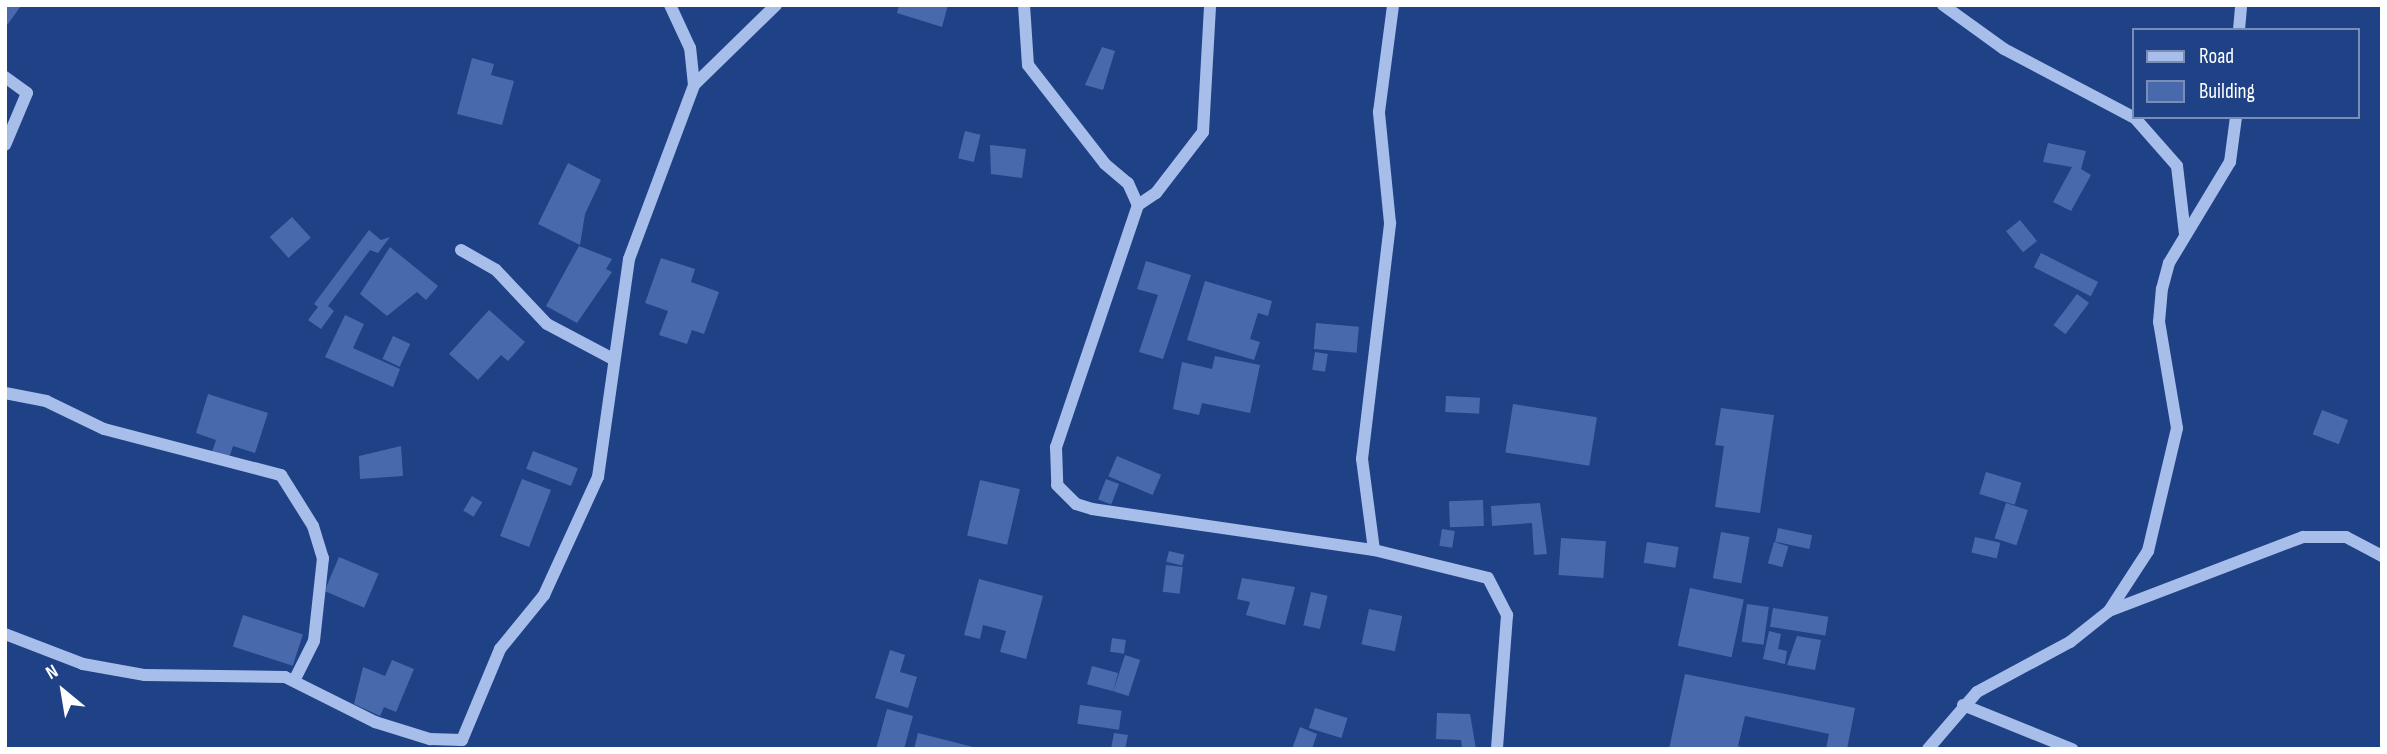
<!DOCTYPE html>
<html>
<head>
<meta charset="utf-8">
<style>
  body { margin:0 }
  #map { position:relative; width:2387px; height:754px; overflow:hidden; background:#1f4185; font-family:"Sofia Sans Condensed",sans-serif }
  div>[style] { position:absolute }
  [style*='--x'] { left:calc(var(--x)*1px); top:calc(var(--y)*1px); width:calc(var(--w)*1px); rotate:calc(var(--a)*1deg) }
  .building>* { inset:0; background:#486aad; transform-origin:0 0 }
  .minor>* { height:12px; margin:-6px; padding:0 6px; transform-origin:6px; border-radius:6px; background:#a7beea }
  span { translate:-50% -50%; white-space:nowrap; text-align:center; line-height:1.15; -webkit-text-stroke:6px #1f4185; paint-order:stroke }
  .frame { position:absolute; inset:0; border:7px solid #fff; pointer-events:none }
  .legend { position:absolute; left:2132px; top:28px; width:228px; height:91px; box-sizing:border-box; background:#1f4185; border:2px solid #798db6; margin:0; padding:9px 12px; list-style:none; font-size:21px; color:#fff }
  .legend li { display:flex; align-items:center; gap:14px; height:35px }
  .legend b { width:35px; border:2px solid #798db6 }
  .north { position:absolute; left:28px; top:656px; width:70px; height:70px; -webkit-text-stroke:5px #1f4185; paint-order:stroke; rotate:330deg; font-size:19px; font-weight:700; line-height:28px; text-align:center; color:#fff }
  .north::after { content:''; display:block; margin:auto; width:24px; height:32px; background:#fff; clip-path:polygon(50% 0,100% 100%,50% 72%,0 100%) }
</style>
</head>
<body>
<div id="map">
  <div class="building">
    <i style="clip-path:polygon(5px 5px,20px 7px,8px 24px,5px 23px)"></i>
    <i style="clip-path:polygon(899px 5px,948px 5px,942px 27px,897px 13px)"></i>
    <i style="clip-path:polygon(1102px 47px,1115px 51px,1103px 90px,1085px 85px)"></i>
    <i style="clip-path:polygon(472px 58px,494px 64px,491px 75px,514px 81px,502px 125px,457px 114px)"></i>
    <i style="left:965px;top:131px;width:16px;height:28px;rotate:14deg"></i>
    <i style="clip-path:polygon(2048px 143px,2086px 151px,2081px 169px,2091px 175px,2071px 211px,2053px 202px,2072px 167px,2043px 162px)"></i>
    <i style="clip-path:polygon(990px 145px,1026px 149px,1022px 178px,991px 174px)"></i>
    <i style="clip-path:polygon(568px 163px,601px 180px,585px 214px,580px 245px,538px 224px)"></i>
    <i style="left:292px;top:217px;width:28px;height:30px;rotate:48deg"></i>
    <i style="left:2020px;top:220px;width:27px;height:18px;rotate:51deg"></i>
    <i style="clip-path:polygon(369px 230px,381px 240px,390px 237px,378px 253px,370px 250px,328px 306px,334px 311px,321px 329px,308px 320px,318px 307px,314px 304px)"></i>
    <i style="clip-path:polygon(579px 246px,612px 259px,606px 269px,612px 272px,577px 323px,546px 306px)"></i>
    <i style="clip-path:polygon(390px 247px,438px 286px,426px 300px,417px 292px,387px 316px,360px 294px)"></i>
    <i style="left:2041px;top:253px;width:64px;height:16px;rotate:27deg"></i>
    <i style="clip-path:polygon(661px 258px,695px 269px,691px 282px,719px 292px,704px 334px,692px 330px,687px 344px,659px 335px,668px 311px,645px 303px)"></i>
    <i style="clip-path:polygon(1146px 261px,1191px 275px,1163px 359px,1139px 352px,1158px 295px,1137px 289px)"></i>
    <i style="clip-path:polygon(1205px 281px,1272px 301px,1268px 316px,1258px 313px,1250px 339px,1260px 342px,1254px 360px,1187px 340px)"></i>
    <i style="left:2077px;top:294px;width:15px;height:39px;rotate:37deg"></i>
    <i style="clip-path:polygon(489px 310px,525px 342px,508px 361px,501px 355px,478px 380px,449px 354px)"></i>
    <i style="clip-path:polygon(345px 315px,364px 324px,353px 348px,400px 369px,393px 387px,325px 357px)"></i>
    <i style="left:1316px;top:323px;width:43px;height:26px;rotate:5deg"></i>
    <i style="left:393px;top:336px;width:19px;height:25px;rotate:25deg"></i>
    <i style="left:1315px;top:352px;width:13px;height:18px;rotate:9deg"></i>
    <i style="clip-path:polygon(1215px 356px,1260px 365px,1250px 413px,1202px 403px,1199px 415px,1173px 409px,1182px 362px,1212px 369px)"></i>
    <i style="clip-path:polygon(208px 394px,268px 413px,255px 453px,233px 446px,229px 458px,212px 452px,216px 440px,196px 433px)"></i>
    <i style="left:1446px;top:396px;width:34px;height:16px;rotate:3deg"></i>
    <i style="left:1513px;top:404px;width:85px;height:49px;rotate:9deg"></i>
    <i style="clip-path:polygon(1721px 408px,1774px 415px,1760px 513px,1715px 507px,1724px 446px,1715px 445px)"></i>
    <i style="left:2322px;top:410px;width:28px;height:26px;rotate:21deg"></i>
    <i style="clip-path:polygon(401px 446px,403px 476px,360px 479px,359px 456px)"></i>
    <i style="left:533px;top:451px;width:48px;height:19px;rotate:21deg"></i>
    <i style="left:1117px;top:456px;width:48px;height:22px;rotate:23deg"></i>
    <i style="left:1986px;top:472px;width:37px;height:23px;rotate:17deg"></i>
    <i style="left:522px;top:479px;width:31px;height:61px;rotate:21deg"></i>
    <i style="left:1106px;top:479px;width:14px;height:22px;rotate:21deg"></i>
    <i style="left:980px;top:480px;width:41px;height:57px;rotate:13deg"></i>
    <i style="left:472px;top:496px;width:12px;height:17px;rotate:31deg"></i>
    <i style="left:1483px;top:500px;width:26px;height:34px;rotate:88deg"></i>
    <i style="clip-path:polygon(1540px 503px,1547px 554px,1534px 555px,1532px 523px,1492px 526px,1491px 506px)"></i>
    <i style="left:2006px;top:503px;width:23px;height:37px;rotate:18deg"></i>
    <i style="left:1778px;top:528px;width:35px;height:14px;rotate:12deg"></i>
    <i style="left:1442px;top:529px;width:13px;height:17px;rotate:9deg"></i>
    <i style="left:1721px;top:532px;width:29px;height:47px;rotate:10deg"></i>
    <i style="left:1975px;top:537px;width:26px;height:16px;rotate:13deg"></i>
    <i style="left:1561px;top:538px;width:45px;height:37px;rotate:4deg"></i>
    <i style="left:1647px;top:542px;width:32px;height:21px;rotate:9deg"></i>
    <i style="left:1774px;top:542px;width:15px;height:22px;rotate:16deg"></i>
    <i style="left:1169px;top:551px;width:16px;height:11px;rotate:14deg"></i>
    <i style="left:339px;top:557px;width:43px;height:37px;rotate:23deg"></i>
    <i style="left:1166px;top:565px;width:17px;height:27px;rotate:7deg"></i>
    <i style="clip-path:polygon(1242px 578px,1295px 587px,1285px 625px,1246px 615px,1250px 602px,1237px 599px)"></i>
    <i style="clip-path:polygon(979px 579px,1043px 596px,1026px 659px,1000px 652px,1006px 631px,983px 625px,980px 639px,964px 635px)"></i>
    <i style="left:1690px;top:588px;width:55px;height:59px;rotate:12deg"></i>
    <i style="left:1311px;top:592px;width:17px;height:34px;rotate:13deg"></i>
    <i style="left:1747px;top:604px;width:22px;height:38px;rotate:8deg"></i>
    <i style="left:1773px;top:608px;width:56px;height:19px;rotate:9deg"></i>
    <i style="left:1369px;top:609px;width:34px;height:36px;rotate:12deg"></i>
    <i style="left:243px;top:615px;width:63px;height:33px;rotate:18deg"></i>
    <i style="clip-path:polygon(1769px 631px,1781px 634px,1778px 649px,1787px 651px,1785px 664px,1763px 659px)"></i>
    <i style="clip-path:polygon(1797px 636px,1821px 640px,1815px 670px,1787px 665px)"></i>
    <i style="left:1112px;top:638px;width:14px;height:14px;rotate:8deg"></i>
    <i style="clip-path:polygon(890px 650px,905px 655px,900px 672px,917px 677px,908px 708px,875px 698px)"></i>
    <i style="left:1125px;top:655px;width:16px;height:38px;rotate:18deg"></i>
    <i style="clip-path:polygon(392px 660px,414px 669px,396px 712px,384px 707px,380px 716px,354px 704px,363px 667px,385px 676px)"></i>
    <i style="left:1092px;top:666px;width:27px;height:19px;rotate:15deg"></i>
    <i style="clip-path:polygon(1685px 674px,1855px 708px,1847px 749px,1826px 749px,1829px 734px,1745px 716px,1738px 746px,1747px 749px,1669px 749px)"></i>
    <i style="left:1080px;top:705px;width:42px;height:19px;rotate:8deg"></i>
    <i style="left:1315px;top:708px;width:34px;height:21px;rotate:17deg"></i>
    <i style="clip-path:polygon(887px 709px,913px 716px,904px 749px,876px 749px)"></i>
    <i style="clip-path:polygon(1437px 713px,1470px 714px,1476px 749px,1462px 749px,1461px 740px,1436px 739px)"></i>
    <i style="clip-path:polygon(1300px 727px,1317px 734px,1312px 749px,1292px 749px)"></i>
    <i style="clip-path:polygon(918px 733px,977px 748px,977px 749px,914px 749px)"></i>
    <i style="clip-path:polygon(1114px 733px,1128px 735px,1125px 749px,1111px 749px)"></i>
  </div>
  <div class="minor">
    <i style="--x:1024;--y:5;--w:60;--a:86.2"></i>
    <i style="--x:1028;--y:65;--w:125;--a:52.1"></i>
    <i style="--x:1105;--y:164;--w:30;--a:40"></i>
    <i style="--x:1128;--y:183;--w:24;--a:66"></i>
    <i style="--x:1138;--y:205;--w:256;--a:108.7"></i>
    <i style="--x:1056;--y:447;--w:38;--a:88"></i>
    <i style="--x:1057;--y:485;--w:27;--a:45"></i>
    <i style="--x:1076;--y:504;--w:17;--a:17"></i>
    <i style="--x:1092;--y:509;--w:285;--a:8.3"></i>
    <i style="--x:1374;--y:550;--w:117;--a:13.8"></i>
    <i style="--x:1488;--y:578;--w:42;--a:62.8"></i>
    <i style="--x:1507;--y:615;--w:134;--a:94.3"></i>
    <i style="--x:1943;--y:5;--w:75;--a:35.8"></i>
    <i style="--x:2004;--y:49;--w:146;--a:27.8"></i>
    <i style="--x:2239;--y:30;--w:25;--a:-85"></i>
    <i style="--x:5;--y:77;--w:27;--a:36"></i>
    <i style="--x:27;--y:93;--w:56;--a:112.9"></i>
    <i style="--x:694;--y:85;--w:115;--a:-44.3"></i>
    <i style="--x:2134;--y:117;--w:65;--a:48.7"></i>
    <i style="--x:2177;--y:166;--w:68;--a:83.3"></i>
    <i style="--x:1138;--y:205;--w:22;--a:-34"></i>
    <i style="--x:1156;--y:193;--w:77;--a:-52.4"></i>
    <i style="--x:1203;--y:132;--w:127;--a:-86.8"></i>
    <i style="--x:461;--y:250;--w:40;--a:29.7"></i>
    <i style="--x:496;--y:270;--w:74;--a:46.6"></i>
    <i style="--x:547;--y:324;--w:75;--a:27.9"></i>
    <i style="--x:5;--y:393;--w:42;--a:11"></i>
    <i style="--x:46;--y:401;--w:64;--a:25.8"></i>
    <i style="--x:104;--y:429;--w:183;--a:14.6"></i>
    <i style="--x:281;--y:475;--w:60;--a:57.9"></i>
    <i style="--x:313;--y:526;--w:34;--a:73"></i>
    <i style="--x:323;--y:558;--w:83;--a:96.2"></i>
    <i style="--x:314;--y:641;--w:42;--a:116.6"></i>
    <i style="--x:1374;--y:550;--w:92;--a:-97.5"></i>
    <i style="--x:1362;--y:459;--w:238;--a:-83.2"></i>
    <i style="--x:1390;--y:223;--w:112;--a:-95.7"></i>
    <i style="--x:1379;--y:112;--w:108;--a:-82.5"></i>
    <i style="--x:2109;--y:611;--w:208;--a:-20.9"></i>
    <i style="--x:2303;--y:537;--w:43;--a:0"></i>
    <i style="--x:2346;--y:537;--w:41;--a:27.8"></i>
    <i style="--x:5;--y:634;--w:84;--a:21"></i>
    <i style="--x:83;--y:664;--w:63;--a:10.1"></i>
    <i style="--x:145;--y:675;--w:140;--a:0.8"></i>
    <i style="--x:285;--y:677;--w:101;--a:26.6"></i>
    <i style="--x:375;--y:722;--w:58;--a:17.2"></i>
    <i style="--x:430;--y:739;--w:32;--a:2"></i>
    <i style="--x:462;--y:740;--w:99;--a:-67.3"></i>
    <i style="--x:500;--y:649;--w:70;--a:-50.8"></i>
    <i style="--x:544;--y:595;--w:130;--a:-65.4"></i>
    <i style="--x:598;--y:477;--w:220;--a:-81.9"></i>
    <i style="--x:629;--y:259;--w:186;--a:-69.5"></i>
    <i style="--x:694;--y:85;--w:37;--a:-96"></i>
    <i style="--x:690;--y:48;--w:47;--a:-114.9"></i>
    <i style="--x:1963;--y:705;--w:118;--a:22"></i>
    <i style="--x:1928;--y:749;--w:75;--a:-49.3"></i>
    <i style="--x:1977;--y:692;--w:106;--a:-28.3"></i>
    <i style="--x:2070;--y:642;--w:50;--a:-38.5"></i>
    <i style="--x:2109;--y:611;--w:72;--a:-57"></i>
    <i style="--x:2148;--y:551;--w:126;--a:-76.7"></i>
    <i style="--x:2177;--y:428;--w:108;--a:-99.6"></i>
    <i style="--x:2159;--y:322;--w:33;--a:-85"></i>
    <i style="--x:2162;--y:289;--w:27;--a:-75"></i>
    <i style="--x:2169;--y:263;--w:118;--a:-58.9"></i>
    <i style="--x:2230;--y:162;--w:45;--a:-82.4"></i>
  </div>
  <div class="frame"></div>
  <ul class="legend">
  <li><b style="height:9px;background:#a7beea"></b>Road</li>
  <li><b style="height:19px;background:#486aad"></b>Building</li>
  </ul>
  <div class="north">N</div>
</div>
</body>
</html>
